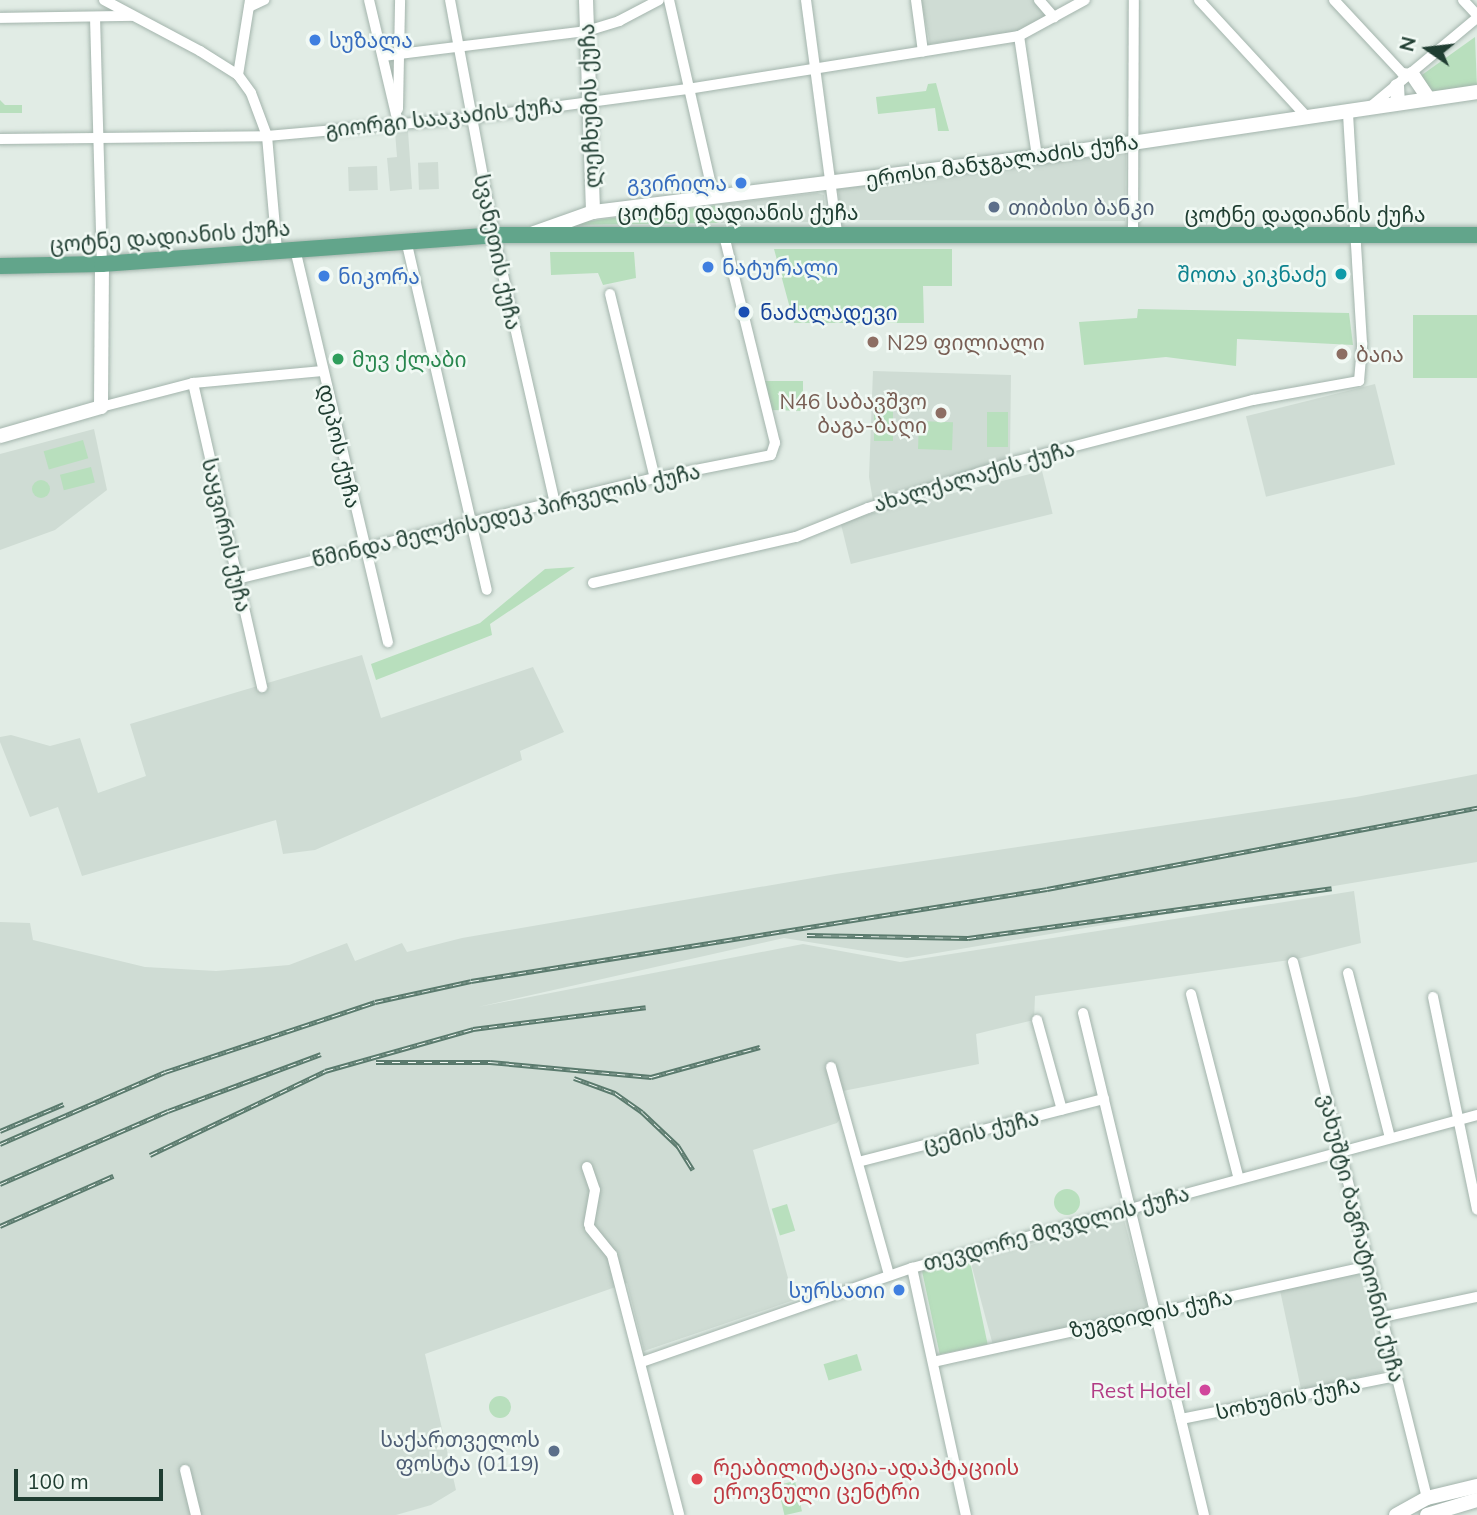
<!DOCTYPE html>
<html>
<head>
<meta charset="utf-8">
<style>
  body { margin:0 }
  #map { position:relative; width:1477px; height:1515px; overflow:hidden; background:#e1ece5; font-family:Mulish,"Noto Sans Georgian",sans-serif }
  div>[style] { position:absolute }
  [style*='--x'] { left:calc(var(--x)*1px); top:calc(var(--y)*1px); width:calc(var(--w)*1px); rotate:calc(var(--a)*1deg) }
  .built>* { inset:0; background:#cfdcd4; transform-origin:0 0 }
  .green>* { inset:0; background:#b8dfbd; transform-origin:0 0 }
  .round { border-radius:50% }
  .roads { filter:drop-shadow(0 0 2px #a3b4ac) drop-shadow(0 0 2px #a3b4ac) }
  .street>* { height:10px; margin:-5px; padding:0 5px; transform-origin:5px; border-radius:5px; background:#fff }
  .secondary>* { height:14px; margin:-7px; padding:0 7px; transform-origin:7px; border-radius:7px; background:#fff }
  .primary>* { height:16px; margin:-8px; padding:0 8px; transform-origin:8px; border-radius:8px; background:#62a58b }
  .rail>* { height:5px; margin-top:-2.5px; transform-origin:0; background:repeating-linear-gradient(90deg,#f1f9f4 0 8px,#5a7a6d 0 16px); box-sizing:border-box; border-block:2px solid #5a7a6d }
  .dots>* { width:19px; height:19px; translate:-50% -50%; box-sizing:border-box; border:4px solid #f1f9f4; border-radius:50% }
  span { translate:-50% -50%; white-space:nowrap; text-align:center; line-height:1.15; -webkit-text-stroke:5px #f1f9f4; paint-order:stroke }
  .shop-label { font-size:21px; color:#366cbe }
  .left { translate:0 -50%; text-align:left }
  .right { translate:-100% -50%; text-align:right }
  .street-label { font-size:21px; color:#203e32 }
  .service-label { font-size:21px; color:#4e5e75 }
  .culture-label { font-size:21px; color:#0d838f }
  .transit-label { font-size:21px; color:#164399 }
  .education-label { font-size:21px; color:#785e54 }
  .leisure-label { font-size:21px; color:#27864d }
  .hotel-label { font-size:21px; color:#b23c85 }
  .health-label { font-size:21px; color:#be3a42 }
  .north { position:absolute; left:1393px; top:14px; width:70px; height:70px; -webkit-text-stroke:5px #f1f9f4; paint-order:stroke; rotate:284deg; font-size:19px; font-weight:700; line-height:28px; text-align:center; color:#203e32 }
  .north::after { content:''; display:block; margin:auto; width:24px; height:32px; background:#203e32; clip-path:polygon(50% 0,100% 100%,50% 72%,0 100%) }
  .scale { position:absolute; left:14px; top:1469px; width:149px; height:32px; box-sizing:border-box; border:4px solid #203e32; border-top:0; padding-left:9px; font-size:21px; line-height:24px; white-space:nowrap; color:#203e32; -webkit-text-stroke:5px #f1f9f4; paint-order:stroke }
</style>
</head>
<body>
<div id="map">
  <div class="built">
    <i style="clip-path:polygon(921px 0,1033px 0,1048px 17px,1019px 31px,930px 44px)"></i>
    <i style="clip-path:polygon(408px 131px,412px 189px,390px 191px,387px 158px,397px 157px,395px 132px)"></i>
    <i style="clip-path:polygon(1126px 153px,1125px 221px,841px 220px,838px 189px)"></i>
    <i style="left:438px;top:162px;width:27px;height:20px;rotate:88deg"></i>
    <i style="left:377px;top:166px;width:24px;height:29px;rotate:88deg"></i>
    <i style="clip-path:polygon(817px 193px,824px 195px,826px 222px,719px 223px,717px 205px)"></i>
    <i style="clip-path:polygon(873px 371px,1011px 375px,1010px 457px,873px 501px,869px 477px)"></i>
    <i style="left:1375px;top:384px;width:83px;height:133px;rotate:76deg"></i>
    <i style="clip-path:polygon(94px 429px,107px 490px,55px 530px,0 550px,0 454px)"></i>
    <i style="left:1042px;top:471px;width:44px;height:208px;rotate:76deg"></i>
    <i style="clip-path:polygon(362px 655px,381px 718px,533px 667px,564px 732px,520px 751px,522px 760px,315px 850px,283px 854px,276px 820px,82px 876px,58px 807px,30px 817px,0 742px,0 737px,11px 735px,50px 746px,80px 738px,98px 793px,146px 776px,130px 724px)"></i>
    <i style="clip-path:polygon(1477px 774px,1477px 862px,907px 958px,784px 938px,478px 1007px,803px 944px,900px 962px,1354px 891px,1361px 943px,1297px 959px,1035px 996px,1034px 1020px,976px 1034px,979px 1064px,843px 1091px,847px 1110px,837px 1123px,753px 1150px,794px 1300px,644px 1351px,627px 1283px,425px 1354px,456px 1490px,431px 1505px,396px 1515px,0 1515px,0 922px,30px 923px,33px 940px,145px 967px,216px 971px,289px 965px,347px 943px,355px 961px,402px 943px,407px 952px,462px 938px,836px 874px,1356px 797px)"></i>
    <i style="left:1124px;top:1220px;width:91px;height:159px;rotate:75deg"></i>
    <i style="left:1362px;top:1272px;width:102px;height:84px;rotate:78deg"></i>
  </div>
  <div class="green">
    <i style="clip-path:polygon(1475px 37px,1477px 89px,1432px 95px,1419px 77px)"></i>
    <i style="clip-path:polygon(936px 83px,949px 131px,938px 131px,935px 108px,878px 114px,876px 97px,926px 91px,928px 84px)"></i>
    <i style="clip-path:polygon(0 100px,5px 105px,22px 105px,22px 113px,0 113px)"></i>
    <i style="clip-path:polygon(717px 205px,719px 223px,565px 225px,604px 219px)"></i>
    <i style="clip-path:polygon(774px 249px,952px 249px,952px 286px,923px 286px,924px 323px,794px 323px)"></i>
    <i style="clip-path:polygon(550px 252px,634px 252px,636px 278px,603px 285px,598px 273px,551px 275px)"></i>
    <i style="clip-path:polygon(1138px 309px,1349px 313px,1353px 345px,1237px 339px,1236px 366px,1166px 357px,1084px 365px,1079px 322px,1137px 318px)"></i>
    <i style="left:1477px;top:315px;width:63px;height:64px;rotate:90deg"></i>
    <i style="clip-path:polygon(764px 381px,803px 381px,803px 411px,772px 410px)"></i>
    <i style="left:874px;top:404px;width:19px;height:37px"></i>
    <i style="left:987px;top:412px;width:21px;height:35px"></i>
    <i style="left:919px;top:421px;width:34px;height:28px;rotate:2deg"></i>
    <i style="left:83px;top:440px;width:19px;height:41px;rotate:74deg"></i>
    <i style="left:91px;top:467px;width:16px;height:32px;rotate:76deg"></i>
    <i class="round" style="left:32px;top:480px;width:18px;height:18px"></i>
    <i style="clip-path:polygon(575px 567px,490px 624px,492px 635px,376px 680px,371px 664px,480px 623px,545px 569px)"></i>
    <i class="round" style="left:1054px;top:1189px;width:26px;height:26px"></i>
    <i style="left:787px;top:1204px;width:28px;height:16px;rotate:73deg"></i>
    <i style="left:970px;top:1261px;width:85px;height:49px;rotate:78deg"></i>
    <i style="left:857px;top:1354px;width:17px;height:35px;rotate:73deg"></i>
    <i class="round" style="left:489px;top:1396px;width:22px;height:22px"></i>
    <i style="left:795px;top:1481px;width:31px;height:18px;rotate:77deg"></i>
  </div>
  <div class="roads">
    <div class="street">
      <i style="--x:104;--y:0;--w:109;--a:28"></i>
      <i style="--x:200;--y:51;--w:45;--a:32.3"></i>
      <i style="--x:238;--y:75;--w:22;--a:54"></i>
      <i style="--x:251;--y:93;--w:46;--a:69.6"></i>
      <i style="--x:267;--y:136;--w:114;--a:85"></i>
      <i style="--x:369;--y:0;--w:126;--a:76.7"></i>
      <i style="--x:450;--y:0;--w:239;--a:79.4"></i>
      <i style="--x:494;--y:235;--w:275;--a:77.2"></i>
      <i style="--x:669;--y:0;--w:203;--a:77.2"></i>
      <i style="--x:806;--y:0;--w:235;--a:82.4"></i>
      <i style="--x:916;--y:0;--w:52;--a:82.3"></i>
      <i style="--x:1039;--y:0;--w:23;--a:49"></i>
      <i style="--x:1199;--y:0;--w:161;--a:47.3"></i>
      <i style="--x:1334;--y:0;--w:100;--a:47"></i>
      <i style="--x:1402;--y:73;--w:10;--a:6"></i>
      <i style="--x:1463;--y:0;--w:21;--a:47"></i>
      <i style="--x:249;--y:7;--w:17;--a:-25"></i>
      <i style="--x:95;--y:17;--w:247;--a:88.4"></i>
      <i style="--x:0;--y:18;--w:132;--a:-0.9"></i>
      <i style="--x:1019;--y:36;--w:122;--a:81.5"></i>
      <i style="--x:383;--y:56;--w:206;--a:-7"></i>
      <i style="--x:587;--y:31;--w:34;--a:-17"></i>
      <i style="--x:619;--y:21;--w:45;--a:-27.7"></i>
      <i style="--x:238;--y:75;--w:76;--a:-80.9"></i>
      <i style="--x:1370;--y:107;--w:139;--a:-39.8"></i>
      <i style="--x:398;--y:109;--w:109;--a:-88.9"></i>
      <i style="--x:0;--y:139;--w:267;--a:-0.6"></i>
      <i style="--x:267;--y:136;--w:204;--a:-5.1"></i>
      <i style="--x:470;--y:118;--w:220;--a:-7.6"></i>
      <i style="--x:688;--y:89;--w:335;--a:-9.1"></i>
      <i style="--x:1019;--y:36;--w:75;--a:-28.6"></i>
      <i style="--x:1133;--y:234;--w:234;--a:-89.8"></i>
      <i style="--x:406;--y:240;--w:359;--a:77"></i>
      <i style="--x:295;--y:249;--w:404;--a:76.7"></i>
      <i style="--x:610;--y:294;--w:189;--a:76.3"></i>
      <i style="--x:193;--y:383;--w:312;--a:77.2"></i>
      <i style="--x:101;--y:407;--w:95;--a:-14.6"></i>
      <i style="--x:193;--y:383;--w:130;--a:-5.3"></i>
      <i style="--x:237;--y:579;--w:430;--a:-13.6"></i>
      <i style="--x:655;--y:478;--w:118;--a:-11.2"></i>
      <i style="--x:771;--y:455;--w:13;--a:-72"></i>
      <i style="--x:775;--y:443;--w:217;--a:-103.8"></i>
      <i style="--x:593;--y:583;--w:208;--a:-12.8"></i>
      <i style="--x:796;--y:537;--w:78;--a:-21.9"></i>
      <i style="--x:868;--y:508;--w:156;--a:-17.5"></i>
      <i style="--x:1017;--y:461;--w:244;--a:-14.5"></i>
      <i style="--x:1253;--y:400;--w:108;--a:-10.2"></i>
      <i style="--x:1359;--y:381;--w:38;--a:-85"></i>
      <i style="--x:1362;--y:343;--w:232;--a:-93.5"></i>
      <i style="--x:1293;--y:962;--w:552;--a:75.96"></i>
      <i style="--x:1348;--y:973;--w:170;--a:75.7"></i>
      <i style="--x:1191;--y:994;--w:191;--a:75.5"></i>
      <i style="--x:1433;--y:997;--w:217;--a:78.3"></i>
      <i style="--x:1083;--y:1013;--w:516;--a:76.45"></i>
      <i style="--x:1037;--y:1020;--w:93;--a:74.5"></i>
      <i style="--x:831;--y:1067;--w:216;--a:74.4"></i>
      <i style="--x:858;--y:1162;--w:254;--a:-14.4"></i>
      <i style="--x:587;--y:1167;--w:24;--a:71"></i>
      <i style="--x:595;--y:1190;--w:35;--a:100"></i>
      <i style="--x:590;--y:1228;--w:35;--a:51"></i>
      <i style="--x:612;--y:1255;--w:268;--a:75.5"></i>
      <i style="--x:912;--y:1268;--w:253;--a:77.7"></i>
      <i style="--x:1382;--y:1317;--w:97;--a:-11.9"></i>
      <i style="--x:642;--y:1362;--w:286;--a:-19.2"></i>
      <i style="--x:912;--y:1268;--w:585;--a:-15.15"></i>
      <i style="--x:933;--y:1362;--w:446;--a:-12.4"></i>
      <i style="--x:1181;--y:1419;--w:219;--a:-11.3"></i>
      <i style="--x:185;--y:1470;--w:46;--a:76.3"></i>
    </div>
    <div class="secondary">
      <i style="--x:586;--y:0;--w:212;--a:88.1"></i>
      <i style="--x:1412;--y:74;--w:30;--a:56"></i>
      <i style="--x:1397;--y:86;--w:17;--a:87"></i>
      <i style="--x:534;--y:233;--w:63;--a:-19.6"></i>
      <i style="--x:593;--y:212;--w:447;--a:-7.1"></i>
      <i style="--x:1037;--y:157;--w:445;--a:-8.4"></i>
      <i style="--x:0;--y:436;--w:105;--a:-16"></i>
      <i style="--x:101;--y:407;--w:143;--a:-89.6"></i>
      <i style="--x:1396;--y:1515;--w:35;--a:-29"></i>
      <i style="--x:1427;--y:1498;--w:51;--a:-13.5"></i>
      <i style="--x:1427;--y:1515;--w:52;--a:-16.7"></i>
    </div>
    <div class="primary">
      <i style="--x:0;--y:266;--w:102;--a:-1.1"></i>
      <i style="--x:102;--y:264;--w:393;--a:-4.2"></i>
      <i style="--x:494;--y:235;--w:983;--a:0"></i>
    </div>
  </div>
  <div class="rail">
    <i style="--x:807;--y:935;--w:161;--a:1.1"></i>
    <i style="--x:968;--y:938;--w:367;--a:-7.8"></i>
    <i style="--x:376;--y:1062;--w:114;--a:0"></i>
    <i style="--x:490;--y:1062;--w:162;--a:5.3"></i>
    <i style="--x:651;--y:1077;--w:113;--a:-15.4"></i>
    <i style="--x:574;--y:1078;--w:44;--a:20.1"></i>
    <i style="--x:615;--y:1093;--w:33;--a:35"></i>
    <i style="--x:642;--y:1112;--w:50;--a:43.4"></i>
    <i style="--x:678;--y:1146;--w:28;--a:58"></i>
    <i style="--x:0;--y:1131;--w:69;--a:-22.9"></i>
    <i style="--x:0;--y:1144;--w:180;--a:-23.6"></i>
    <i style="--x:165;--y:1072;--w:221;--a:-18.4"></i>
    <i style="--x:375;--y:1002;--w:98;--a:-12.3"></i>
    <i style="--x:471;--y:981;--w:583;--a:-9.07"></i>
    <i style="--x:1047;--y:889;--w:438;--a:-10.7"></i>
    <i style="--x:150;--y:1155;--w:194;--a:-25.6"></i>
    <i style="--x:325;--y:1071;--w:154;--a:-15.8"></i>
    <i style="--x:473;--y:1029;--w:174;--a:-7.2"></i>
    <i style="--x:0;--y:1184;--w:183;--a:-23.5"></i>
    <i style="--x:168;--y:1111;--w:163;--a:-20.4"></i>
    <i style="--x:0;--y:1226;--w:124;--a:-23.9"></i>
  </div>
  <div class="dots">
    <i style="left:315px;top:40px;background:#3f7fe0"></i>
    <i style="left:741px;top:183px;background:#3f7fe0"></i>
    <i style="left:994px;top:207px;background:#5c6f8a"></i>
    <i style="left:708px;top:267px;background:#3f7fe0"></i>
    <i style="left:1341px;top:274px;background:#0f9aa8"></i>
    <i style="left:324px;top:276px;background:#3f7fe0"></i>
    <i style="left:744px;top:312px;background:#1a4fb4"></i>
    <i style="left:873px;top:342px;background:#8d6e63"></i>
    <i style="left:1342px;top:354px;background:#8d6e63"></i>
    <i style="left:338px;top:359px;background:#2e9e5b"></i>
    <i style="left:941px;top:413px;background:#8d6e63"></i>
    <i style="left:899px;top:1290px;background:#3f7fe0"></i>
    <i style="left:1205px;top:1390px;background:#d1479c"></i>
    <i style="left:554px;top:1451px;background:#5c6f8a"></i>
    <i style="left:697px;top:1479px;background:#e0444e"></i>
  </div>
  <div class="shop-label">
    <span class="left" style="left:329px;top:40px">სუზალა</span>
    <span class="right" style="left:727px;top:183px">გვირილა</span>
    <span class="left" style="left:722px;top:267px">ნატურალი</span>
    <span class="left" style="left:338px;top:276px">ნიკორა</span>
    <span class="right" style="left:885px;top:1290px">სურსათი</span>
  </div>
  <div class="street-label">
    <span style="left:589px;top:106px;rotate:-92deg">ლეჩხუმის ქუჩა</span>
    <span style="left:444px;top:117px;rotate:-6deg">გიორგი სააკაძის ქუჩა</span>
    <span style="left:1002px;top:160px;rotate:-8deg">ეროსი მანჯგალაძის ქუჩა</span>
    <span style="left:738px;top:212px">ცოტნე დადიანის ქუჩა</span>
    <span style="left:1305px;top:214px">ცოტნე დადიანის ქუჩა</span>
    <span style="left:170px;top:236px;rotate:-4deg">ცოტნე დადიანის ქუჩა</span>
    <span style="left:498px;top:252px;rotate:78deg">სვანეთის ქუჩა</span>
    <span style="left:340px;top:446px;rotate:77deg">დეპოს ქუჩა</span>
    <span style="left:974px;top:476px;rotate:-16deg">ახალქალაქის ქუჩა</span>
    <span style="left:506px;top:515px;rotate:-13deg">წმინდა მელქისედეკ პირველის ქუჩა</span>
    <span style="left:227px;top:535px;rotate:77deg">საყვირის ქუჩა</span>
    <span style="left:981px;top:1131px;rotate:-14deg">ცემის ქუჩა</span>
    <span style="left:1056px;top:1228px;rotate:-15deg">თევდორე მღვდლის ქუჩა</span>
    <span style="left:1362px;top:1238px;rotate:76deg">ვახუშტი ბაგრატიონის ქუჩა</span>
    <span style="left:1151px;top:1313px;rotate:-12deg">ზუგდიდის ქუჩა</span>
    <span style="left:1288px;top:1398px;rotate:-11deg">სოხუმის ქუჩა</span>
  </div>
  <div class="service-label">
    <span class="left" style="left:1008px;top:207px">თიბისი ბანკი</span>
    <span class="right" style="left:540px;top:1451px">საქართველოს<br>ფოსტა (0119)</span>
  </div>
  <div class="culture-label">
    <span class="right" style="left:1327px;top:274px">შოთა კიკნაძე</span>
  </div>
  <div class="transit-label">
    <span class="left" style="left:760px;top:312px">ნაძალადევი</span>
  </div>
  <div class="education-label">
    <span class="left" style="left:887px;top:342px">N29 ფილიალი</span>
    <span class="left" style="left:1356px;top:354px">ბაია</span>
    <span class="right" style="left:927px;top:413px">N46 საბავშვო<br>ბაგა-ბაღი</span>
  </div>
  <div class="leisure-label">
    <span class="left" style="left:352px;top:359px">მუვ ქლაბი</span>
  </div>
  <div class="hotel-label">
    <span class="right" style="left:1191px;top:1390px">Rest Hotel</span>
  </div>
  <div class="health-label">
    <span class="left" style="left:713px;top:1479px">რეაბილიტაცია-ადაპტაციის<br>ეროვნული ცენტრი</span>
  </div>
  <div class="north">N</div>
  <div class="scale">100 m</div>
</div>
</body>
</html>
